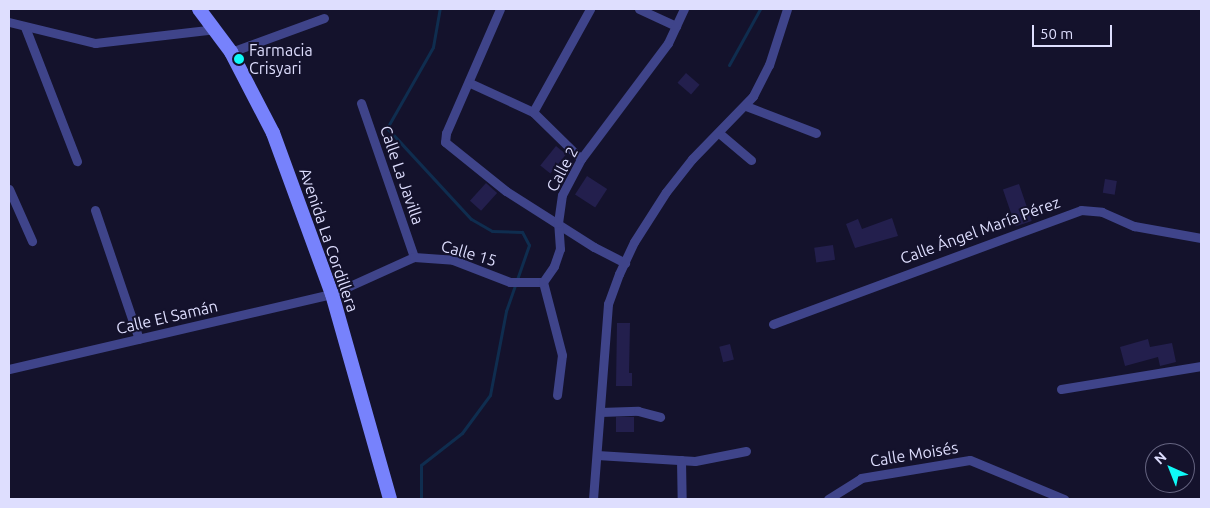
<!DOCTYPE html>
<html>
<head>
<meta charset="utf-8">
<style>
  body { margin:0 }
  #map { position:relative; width:1210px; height:508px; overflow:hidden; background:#14122c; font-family:Ubuntu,sans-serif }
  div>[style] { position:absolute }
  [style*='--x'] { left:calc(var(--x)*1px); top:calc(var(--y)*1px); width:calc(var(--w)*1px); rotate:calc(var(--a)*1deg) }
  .stream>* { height:3px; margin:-1.5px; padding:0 1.5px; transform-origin:1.5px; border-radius:1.5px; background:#0f2d4f }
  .building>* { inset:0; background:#231f4d; transform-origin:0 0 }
  .street>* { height:9px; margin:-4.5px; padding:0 4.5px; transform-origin:4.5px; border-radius:4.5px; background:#3f448a }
  .secondary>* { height:14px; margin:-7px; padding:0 7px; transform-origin:7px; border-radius:7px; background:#7782fc }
  .dots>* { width:14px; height:14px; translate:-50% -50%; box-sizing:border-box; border:2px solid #14122c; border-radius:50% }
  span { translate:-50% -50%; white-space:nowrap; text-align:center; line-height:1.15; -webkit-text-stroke:4px #14122c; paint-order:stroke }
  .poi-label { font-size:16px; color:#dedefe }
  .left { translate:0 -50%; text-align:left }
  .street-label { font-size:16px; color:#dedefe }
  .frame { position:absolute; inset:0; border:10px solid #dedefe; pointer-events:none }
  .north { position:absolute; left:1145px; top:443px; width:50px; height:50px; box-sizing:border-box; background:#14122c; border:1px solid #656480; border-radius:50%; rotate:316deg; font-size:14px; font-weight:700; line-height:20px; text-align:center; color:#dedefe }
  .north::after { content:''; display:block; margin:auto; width:18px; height:22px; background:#0ff9f7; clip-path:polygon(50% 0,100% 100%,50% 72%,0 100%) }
  .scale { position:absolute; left:1032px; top:25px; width:80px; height:22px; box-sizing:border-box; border:2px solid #dedefe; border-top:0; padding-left:6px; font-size:15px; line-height:18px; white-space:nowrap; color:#dedefe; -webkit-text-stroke:4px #14122c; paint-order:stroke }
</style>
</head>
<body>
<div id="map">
  <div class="stream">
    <i style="--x:729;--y:65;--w:64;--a:-61"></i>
    <i style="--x:421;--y:499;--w:34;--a:-90"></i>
    <i style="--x:421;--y:465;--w:52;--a:-38"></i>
    <i style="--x:462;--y:433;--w:47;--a:-53.6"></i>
    <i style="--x:490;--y:395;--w:86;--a:-79.2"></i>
    <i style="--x:506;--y:311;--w:70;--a:-70.8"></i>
    <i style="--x:529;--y:245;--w:15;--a:-118"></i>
    <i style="--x:522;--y:232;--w:30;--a:-178"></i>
    <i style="--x:492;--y:231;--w:24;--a:-150"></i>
    <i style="--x:471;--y:219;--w:124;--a:-132.7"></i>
    <i style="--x:387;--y:128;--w:93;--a:-60.4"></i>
    <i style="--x:433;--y:47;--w:39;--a:-80"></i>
  </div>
  <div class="building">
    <i style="left:686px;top:73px;width:18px;height:13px;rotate:41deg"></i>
    <i style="left:556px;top:146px;width:13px;height:25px;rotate:39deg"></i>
    <i style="left:587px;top:176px;width:24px;height:22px;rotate:33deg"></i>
    <i style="left:1105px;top:179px;width:12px;height:14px;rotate:9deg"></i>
    <i style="left:486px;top:183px;width:15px;height:24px;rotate:42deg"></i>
    <i style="left:1019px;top:184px;width:39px;height:17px;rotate:71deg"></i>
    <i style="clip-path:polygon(892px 218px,898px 236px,855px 248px,846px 224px,858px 219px,862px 229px)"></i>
    <i style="left:833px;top:245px;width:15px;height:19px;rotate:82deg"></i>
    <i style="clip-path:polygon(617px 323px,630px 323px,629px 373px,632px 373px,632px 386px,616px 386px)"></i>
    <i style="clip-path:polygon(1148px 339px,1150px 347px,1172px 343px,1176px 362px,1160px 366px,1158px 357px,1125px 366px,1120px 347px)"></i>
    <i style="left:730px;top:344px;width:16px;height:11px;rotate:76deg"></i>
    <i style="left:634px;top:417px;width:15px;height:18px;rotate:90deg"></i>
  </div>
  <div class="street">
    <i style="--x:500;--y:9;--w:135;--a:113.5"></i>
    <i style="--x:446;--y:133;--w:9;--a:96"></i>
    <i style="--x:445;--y:142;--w:78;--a:38.8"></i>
    <i style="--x:506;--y:191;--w:104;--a:32.5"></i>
    <i style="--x:594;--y:247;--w:35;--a:27"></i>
    <i style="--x:639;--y:9;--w:41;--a:24.7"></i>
    <i style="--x:9;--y:22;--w:89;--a:13.7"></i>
    <i style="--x:95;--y:43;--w:122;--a:-6.6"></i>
    <i style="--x:25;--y:27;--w:144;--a:68.8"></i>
    <i style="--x:231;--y:52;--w:99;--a:-20.1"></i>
    <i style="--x:470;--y:83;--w:69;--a:24.7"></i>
    <i style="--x:533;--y:112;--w:67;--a:44.4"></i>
    <i style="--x:361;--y:103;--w:163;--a:71"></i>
    <i style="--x:746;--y:106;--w:75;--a:21.1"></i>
    <i style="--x:533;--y:112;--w:118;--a:-61"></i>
    <i style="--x:719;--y:133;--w:42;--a:40.2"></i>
    <i style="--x:9;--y:189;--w:57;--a:66.1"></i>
    <i style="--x:95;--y:210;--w:136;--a:71.2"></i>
    <i style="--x:773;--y:324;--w:328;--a:-20.3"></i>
    <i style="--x:1081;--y:210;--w:21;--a:5"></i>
    <i style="--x:1102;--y:212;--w:35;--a:24"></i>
    <i style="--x:1134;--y:226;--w:68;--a:10.2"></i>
    <i style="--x:9;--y:369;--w:332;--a:-13.1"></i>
    <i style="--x:332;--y:294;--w:90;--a:-24.3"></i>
    <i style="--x:414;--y:257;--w:39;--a:4"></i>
    <i style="--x:453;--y:260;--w:61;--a:21.1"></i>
    <i style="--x:510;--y:282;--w:33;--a:0"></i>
    <i style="--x:1061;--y:389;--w:142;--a:-9.3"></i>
    <i style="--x:557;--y:395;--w:40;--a:-82.9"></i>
    <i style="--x:562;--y:355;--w:75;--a:-104.6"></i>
    <i style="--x:543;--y:282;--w:19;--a:-55"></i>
    <i style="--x:554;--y:266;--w:18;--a:-71"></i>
    <i style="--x:560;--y:249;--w:26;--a:-94"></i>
    <i style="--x:558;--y:223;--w:28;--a:-82"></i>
    <i style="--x:562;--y:195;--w:41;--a:-62.2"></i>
    <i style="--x:581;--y:159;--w:145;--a:-53.1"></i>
    <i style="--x:668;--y:43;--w:38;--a:-65"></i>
    <i style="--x:600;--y:412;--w:38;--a:-2"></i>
    <i style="--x:638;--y:411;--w:23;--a:15"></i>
    <i style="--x:597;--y:455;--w:98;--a:3.5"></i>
    <i style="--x:695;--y:461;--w:52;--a:-11.1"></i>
    <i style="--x:681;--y:460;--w:39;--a:89"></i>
    <i style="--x:593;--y:499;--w:196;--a:-85.6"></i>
    <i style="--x:608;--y:304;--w:32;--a:-70"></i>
    <i style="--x:619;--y:274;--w:35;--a:-65"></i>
    <i style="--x:634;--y:242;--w:59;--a:-57.4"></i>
    <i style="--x:666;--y:192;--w:42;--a:-51.8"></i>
    <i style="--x:692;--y:159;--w:88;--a:-45.9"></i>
    <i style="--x:753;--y:96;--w:35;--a:-63"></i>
    <i style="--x:769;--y:65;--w:59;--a:-72.2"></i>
    <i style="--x:828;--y:499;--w:39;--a:-32"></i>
    <i style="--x:861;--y:478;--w:110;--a:-9.4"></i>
    <i style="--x:970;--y:460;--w:102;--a:22.5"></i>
  </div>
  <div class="secondary">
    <i style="--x:199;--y:9;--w:54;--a:53.3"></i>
    <i style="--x:231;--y:52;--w:91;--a:62.6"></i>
    <i style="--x:273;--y:133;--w:171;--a:69.9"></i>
    <i style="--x:332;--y:294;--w:213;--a:74.2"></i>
  </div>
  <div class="dots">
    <i style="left:239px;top:59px;background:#0ff9f7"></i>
  </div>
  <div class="poi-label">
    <span class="left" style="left:249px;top:59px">Farmacia<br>Crisyari</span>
  </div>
  <div class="street-label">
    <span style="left:562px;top:169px;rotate:-62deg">Calle 2</span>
    <span style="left:402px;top:175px;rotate:71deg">Calle La Javilla</span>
    <span style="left:980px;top:230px;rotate:-20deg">Calle Ángel María Pérez</span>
    <span style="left:329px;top:240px;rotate:71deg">Avenida La Cordillera</span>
    <span style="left:469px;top:253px;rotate:16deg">Calle 15</span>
    <span style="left:167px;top:317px;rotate:-13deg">Calle El Samán</span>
    <span style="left:914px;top:454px;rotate:-9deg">Calle Moisés</span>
  </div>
  <div class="frame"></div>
  <div class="north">N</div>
  <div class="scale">50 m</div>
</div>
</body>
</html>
